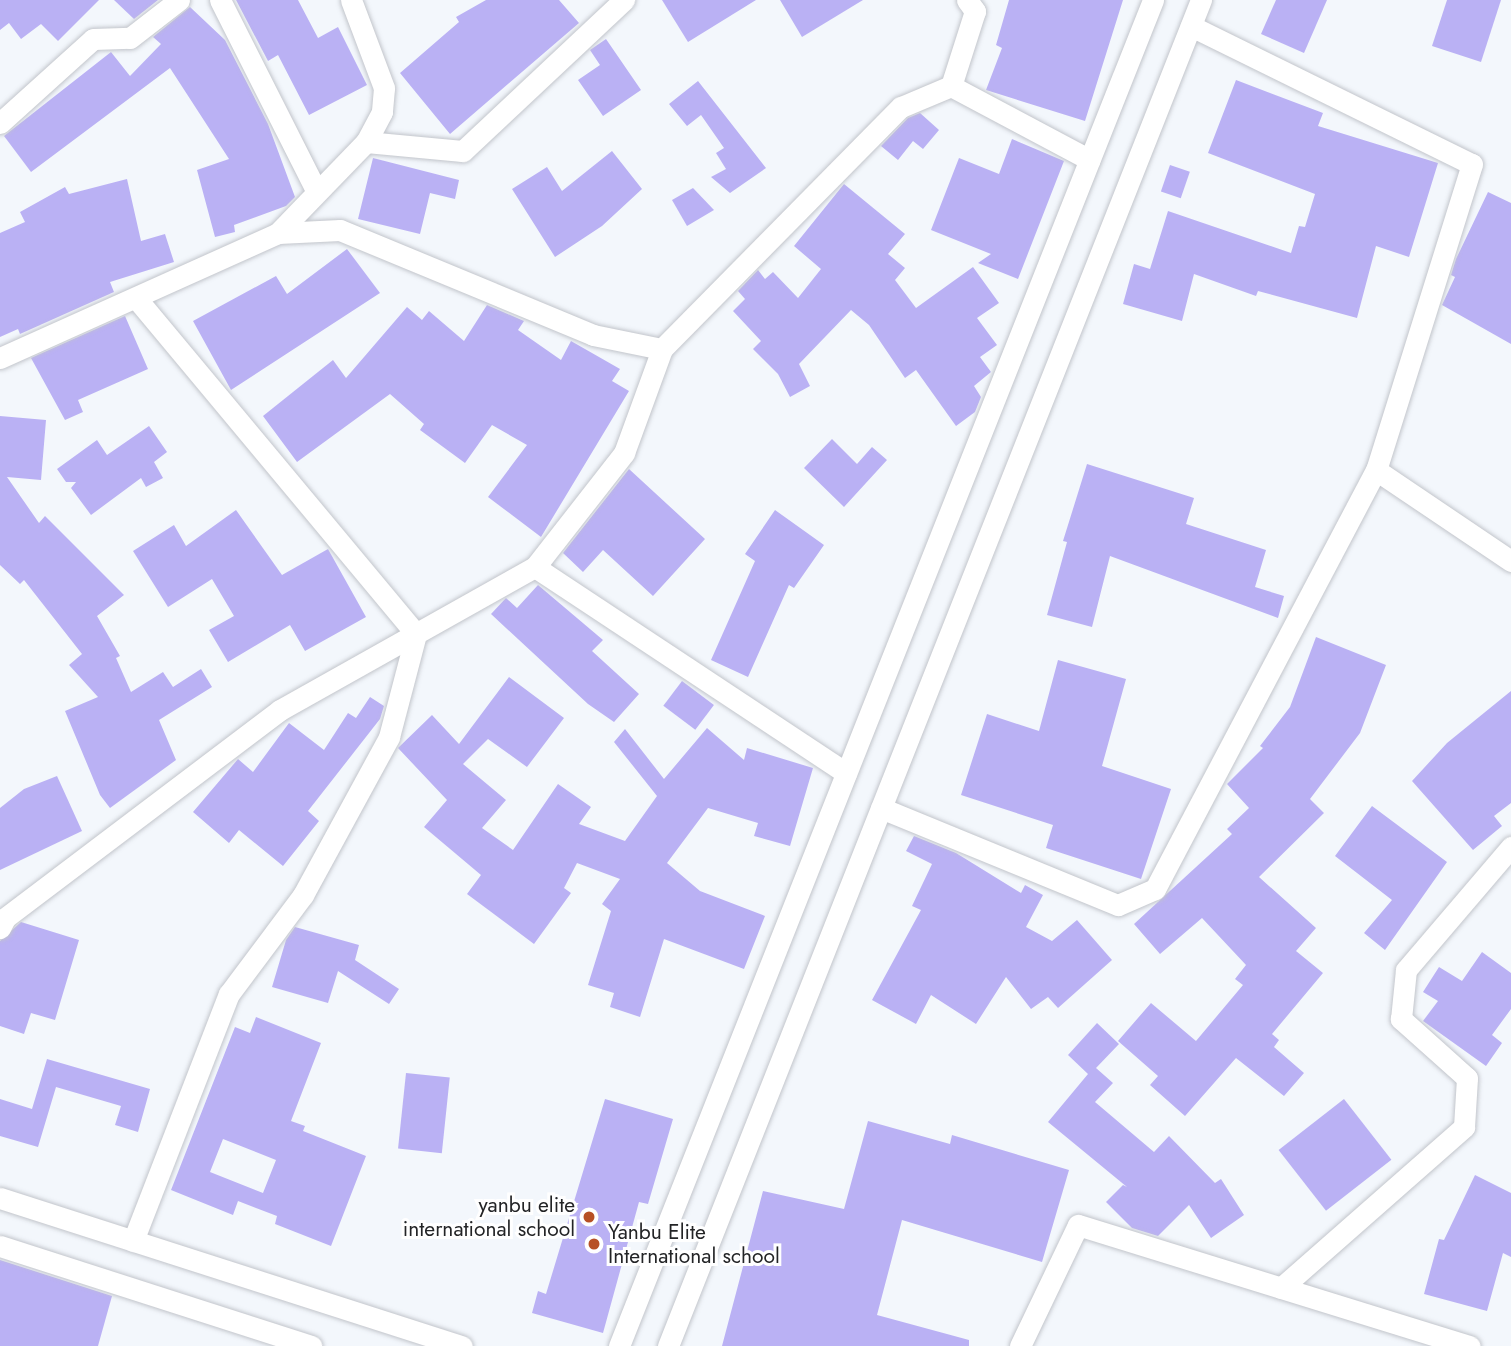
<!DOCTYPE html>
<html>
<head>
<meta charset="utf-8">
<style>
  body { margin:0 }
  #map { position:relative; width:1511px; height:1346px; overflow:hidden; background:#f3f7fc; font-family:Jost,sans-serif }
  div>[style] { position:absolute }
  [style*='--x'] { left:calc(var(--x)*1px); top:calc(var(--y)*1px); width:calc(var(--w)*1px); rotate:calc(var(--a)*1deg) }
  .building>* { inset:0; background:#bab1f4; transform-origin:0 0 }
  .roads { filter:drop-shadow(0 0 2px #c2c5cb) drop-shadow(0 0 2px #c2c5cb) }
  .minor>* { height:21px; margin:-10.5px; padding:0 10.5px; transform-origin:10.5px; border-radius:10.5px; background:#fff }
  .dots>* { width:19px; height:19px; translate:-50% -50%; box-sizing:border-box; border:4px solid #fff; border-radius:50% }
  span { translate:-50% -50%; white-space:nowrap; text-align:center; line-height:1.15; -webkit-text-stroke:6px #fff; paint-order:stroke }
  .poi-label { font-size:21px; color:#232426 }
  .right { translate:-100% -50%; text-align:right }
  .left { translate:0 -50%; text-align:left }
</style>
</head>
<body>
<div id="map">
  <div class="building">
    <i style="clip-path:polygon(0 0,99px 0,58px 41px,41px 24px,21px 39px,9px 23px,0 30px)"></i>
    <i style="clip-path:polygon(114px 0,158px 0,134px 19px)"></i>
    <i style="clip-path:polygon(236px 0,298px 0,318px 38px,338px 27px,367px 85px,309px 115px,278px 55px,268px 61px)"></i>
    <i style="clip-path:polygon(486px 0,559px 0,579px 23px,450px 134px,400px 73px,459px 22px,456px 17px)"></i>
    <i style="clip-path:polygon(662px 0,756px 0,688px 42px)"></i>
    <i style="clip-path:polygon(780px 0,863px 0,802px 37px)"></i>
    <i style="clip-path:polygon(1009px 0,1123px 0,1085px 121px,986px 90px,1002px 48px,996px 45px)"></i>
    <i style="clip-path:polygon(1276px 0,1327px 0,1304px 53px,1261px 34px)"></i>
    <i style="clip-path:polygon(1447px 0,1501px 0,1481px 62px,1432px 46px)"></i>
    <i style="clip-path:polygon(190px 7px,225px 40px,268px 124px,295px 197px,286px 206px,234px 225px,235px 232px,215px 237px,197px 170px,229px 159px,170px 68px,31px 172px,4px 136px,111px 52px,130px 76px,161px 44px,153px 37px)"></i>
    <i style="clip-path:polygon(606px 39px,641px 90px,603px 116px,578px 80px,600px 65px,590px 50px)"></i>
    <i style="clip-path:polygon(1236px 80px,1323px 113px,1318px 126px,1438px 163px,1409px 257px,1376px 246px,1357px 318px,1258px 291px,1256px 296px,1194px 274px,1182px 321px,1123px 304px,1134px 264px,1150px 269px,1168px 211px,1291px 253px,1299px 226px,1305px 227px,1315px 194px,1208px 153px)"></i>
    <i style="clip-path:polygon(698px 81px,766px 168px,730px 193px,711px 177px,726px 169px,716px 153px,724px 148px,701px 115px,687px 126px,669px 104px)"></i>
    <i style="clip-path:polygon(920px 113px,939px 130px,923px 149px,913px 141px,898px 160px,881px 146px,908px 118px)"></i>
    <i style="clip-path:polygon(1012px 139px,1064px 161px,1018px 279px,978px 263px,991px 254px,931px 230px,959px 158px,999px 174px)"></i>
    <i style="clip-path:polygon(612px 151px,642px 189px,602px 226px,555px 257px,512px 189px,547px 167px,562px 191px)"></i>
    <i style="clip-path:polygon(373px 158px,459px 180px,455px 199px,430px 193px,420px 234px,358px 219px)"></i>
    <i style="left:1170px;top:165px;width:21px;height:28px;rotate:19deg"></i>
    <i style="clip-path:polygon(127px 179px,141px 241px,165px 234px,174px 262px,110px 282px,114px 292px,20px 334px,18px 329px,0 337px,0 233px,25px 222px,20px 212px,65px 187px,69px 194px)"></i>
    <i style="clip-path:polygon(844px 184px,905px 234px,888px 254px,905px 268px,895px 280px,916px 308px,973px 267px,999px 303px,977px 318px,997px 345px,980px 357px,991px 372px,974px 386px,981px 397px,975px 412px,956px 426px,916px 370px,905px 378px,869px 325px,851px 310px,799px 364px,810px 386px,790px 397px,778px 374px,753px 349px,761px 341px,733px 311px,745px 299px,738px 291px,758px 270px,765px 279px,773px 272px,798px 298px,821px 269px,794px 246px)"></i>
    <i style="clip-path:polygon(693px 188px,714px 210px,687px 226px,672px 200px)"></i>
    <i style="clip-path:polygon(1488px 192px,1511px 203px,1511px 344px,1442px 305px,1455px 277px,1451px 275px,1456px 259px)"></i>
    <i style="clip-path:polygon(347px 249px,380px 293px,231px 390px,193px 321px,276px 276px,287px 294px)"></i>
    <i style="clip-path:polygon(487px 305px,524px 321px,518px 330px,561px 360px,571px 341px,620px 369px,612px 381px,629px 391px,541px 537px,488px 497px,527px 445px,492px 425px,465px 463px,420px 430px,424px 424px,390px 394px,297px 462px,263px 416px,333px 360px,346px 378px,407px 307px,422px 320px,429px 311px,464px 341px)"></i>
    <i style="clip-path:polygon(125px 316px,148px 369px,78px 400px,83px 412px,65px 420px,31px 358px)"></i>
    <i style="clip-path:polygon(0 416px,46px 420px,41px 480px,7px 477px,39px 523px,45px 516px,124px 595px,97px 616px,120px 656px,116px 658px,131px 692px,163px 672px,173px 687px,201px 669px,212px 687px,159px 720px,176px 760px,110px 808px,100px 795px,65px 711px,98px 697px,69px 665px,82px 654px,24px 580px,20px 584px,0 565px)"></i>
    <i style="clip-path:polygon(149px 426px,167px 452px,154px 462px,163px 478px,146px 487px,141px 478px,91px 515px,71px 488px,76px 482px,66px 482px,57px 469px,97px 440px,107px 455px)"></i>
    <i style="clip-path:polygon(832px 439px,857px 464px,872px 447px,887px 460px,844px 507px,804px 468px)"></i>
    <i style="clip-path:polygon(1087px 464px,1194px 498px,1186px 524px,1266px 550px,1255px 587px,1284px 596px,1278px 618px,1110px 556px,1092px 627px,1047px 615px,1067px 542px,1063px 541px)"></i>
    <i style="clip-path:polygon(629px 469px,705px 539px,653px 596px,603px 550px,583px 572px,563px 553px)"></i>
    <i style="clip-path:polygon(236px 510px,282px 575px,328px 549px,366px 617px,305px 651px,290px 625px,228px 662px,209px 630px,234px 616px,212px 579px,168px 607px,133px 551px,174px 525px,186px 546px)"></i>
    <i style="clip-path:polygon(775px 510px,824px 545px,794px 588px,789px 585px,748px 677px,711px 660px,755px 561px,745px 554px)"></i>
    <i style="clip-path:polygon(538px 585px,603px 640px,592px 651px,639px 694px,614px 722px,588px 704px,491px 614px,506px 598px,517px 608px)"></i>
    <i style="clip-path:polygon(1316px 637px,1386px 665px,1360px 733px,1310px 799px,1324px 813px,1259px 877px,1316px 928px,1296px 951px,1323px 973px,1272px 1034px,1279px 1040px,1274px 1047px,1304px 1073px,1284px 1096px,1236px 1058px,1185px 1116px,1150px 1085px,1158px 1076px,1118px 1041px,1151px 1003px,1196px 1041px,1243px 985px,1235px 979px,1246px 965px,1202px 918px,1160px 954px,1134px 924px,1232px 834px,1227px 829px,1249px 808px,1227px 784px,1263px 748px,1260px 746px,1290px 707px)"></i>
    <i style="clip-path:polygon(1058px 660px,1126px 679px,1102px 766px,1171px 789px,1141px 879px,1046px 848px,1053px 825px,961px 795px,987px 714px,1039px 731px)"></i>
    <i style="clip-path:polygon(509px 677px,564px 718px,527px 767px,488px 739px,463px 764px,506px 800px,482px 828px,513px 850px,558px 784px,591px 807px,579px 824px,625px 841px,657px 796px,614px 742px,625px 729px,664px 779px,707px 728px,744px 760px,747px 748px,813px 768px,790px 846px,754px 836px,758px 823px,708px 808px,667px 863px,700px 891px,765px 916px,744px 969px,664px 939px,640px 1017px,610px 1007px,614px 993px,588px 985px,611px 911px,602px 904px,620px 879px,577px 863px,564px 888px,571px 893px,534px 944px,467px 894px,481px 875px,424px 827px,447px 800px,398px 748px,432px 715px,459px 744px)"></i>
    <i style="left:682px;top:681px;width:40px;height:31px;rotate:37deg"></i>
    <i style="clip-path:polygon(1511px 691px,1511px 803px,1494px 816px,1502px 826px,1473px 850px,1412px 781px,1447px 743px)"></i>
    <i style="clip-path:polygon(370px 697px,384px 706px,380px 719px,308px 811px,319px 821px,283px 866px,239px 830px,229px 843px,193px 812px,238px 759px,253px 772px,289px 723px,324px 750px,348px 713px,356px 718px)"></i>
    <i style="clip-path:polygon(57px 776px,82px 831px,0 870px,0 808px,24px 789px)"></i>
    <i style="clip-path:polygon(1372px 806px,1447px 862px,1385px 950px,1364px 933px,1392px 900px,1335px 856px)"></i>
    <i style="clip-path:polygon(914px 836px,956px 853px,1021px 893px,1025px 885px,1043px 895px,1026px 927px,1052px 941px,1077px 920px,1112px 960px,1058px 1008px,1048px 997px,1031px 1009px,1006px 977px,976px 1024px,931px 995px,916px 1024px,872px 1000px,921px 910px,912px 906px,932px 864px,906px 851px)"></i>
    <i style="clip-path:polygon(21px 922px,79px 940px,55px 1020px,31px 1013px,24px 1034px,0 1026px,0 941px)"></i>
    <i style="clip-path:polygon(295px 927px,359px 945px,355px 960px,399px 989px,389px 1004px,338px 971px,328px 1003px,272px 987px,286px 940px)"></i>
    <i style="clip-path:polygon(1482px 952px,1511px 973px,1511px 1009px,1492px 1035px,1502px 1043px,1486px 1066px,1423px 1021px,1438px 1001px,1423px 992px,1439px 967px,1462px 981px)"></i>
    <i style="clip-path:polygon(evenodd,256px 1017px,321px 1043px,291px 1121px,305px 1126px,303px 1131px,366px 1156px,331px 1246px,275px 1224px,277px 1216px,238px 1201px,233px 1215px,171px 1190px,235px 1027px,250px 1033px,256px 1017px,223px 1139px,276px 1160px,263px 1193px,210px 1172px,223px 1139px)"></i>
    <i style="clip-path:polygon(1097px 1023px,1119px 1044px,1096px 1068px,1113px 1083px,1095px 1102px,1154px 1152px,1169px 1136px,1215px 1183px,1221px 1179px,1244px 1215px,1211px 1238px,1189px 1205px,1158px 1236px,1132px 1228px,1106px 1202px,1123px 1185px,1127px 1187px,1048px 1122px,1088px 1074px,1068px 1055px)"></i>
    <i style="clip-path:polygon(47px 1059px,150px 1089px,138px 1132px,115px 1125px,121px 1106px,56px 1087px,38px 1147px,0 1136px,0 1099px,32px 1109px)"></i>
    <i style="left:406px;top:1073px;width:44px;height:76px;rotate:6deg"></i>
    <i style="clip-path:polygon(605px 1099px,673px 1119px,648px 1204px,639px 1202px,603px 1333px,532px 1313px,538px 1291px,546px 1294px)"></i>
    <i style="left:1344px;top:1099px;width:77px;height:83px;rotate:52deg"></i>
    <i style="clip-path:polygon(868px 1121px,950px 1144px,952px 1135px,1069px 1170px,1042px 1262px,902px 1220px,877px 1315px,969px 1340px,969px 1346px,722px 1346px,763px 1191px,844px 1209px)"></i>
    <i style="clip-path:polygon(1475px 1175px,1511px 1193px,1511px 1257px,1503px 1253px,1487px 1311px,1424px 1294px,1439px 1239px,1444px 1240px)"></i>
    <i style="clip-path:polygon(0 1260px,112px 1296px,98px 1346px,0 1346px)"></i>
  </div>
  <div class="roads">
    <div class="minor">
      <i style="--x:220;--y:0;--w:215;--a:63.2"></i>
      <i style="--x:351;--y:0;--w:94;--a:69.4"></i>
      <i style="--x:384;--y:88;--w:24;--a:95"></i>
      <i style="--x:382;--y:112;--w:34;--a:118"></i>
      <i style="--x:366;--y:142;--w:97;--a:5.3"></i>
      <i style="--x:463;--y:151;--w:221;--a:-43.2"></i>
      <i style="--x:967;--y:0;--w:14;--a:54"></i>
      <i style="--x:975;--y:11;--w:79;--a:107.7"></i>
      <i style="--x:951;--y:86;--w:157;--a:28"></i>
      <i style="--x:1191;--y:26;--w:313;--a:26.2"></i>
      <i style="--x:1472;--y:164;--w:321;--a:107.4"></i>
      <i style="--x:1376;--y:470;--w:163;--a:34"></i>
      <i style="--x:0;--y:123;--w:125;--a:-42.1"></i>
      <i style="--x:93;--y:39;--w:37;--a:-2"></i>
      <i style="--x:130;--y:38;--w:62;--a:-37.8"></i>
      <i style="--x:278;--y:233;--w:62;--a:-2.8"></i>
      <i style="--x:340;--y:230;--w:274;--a:22.5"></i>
      <i style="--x:593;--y:335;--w:70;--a:11.5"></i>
      <i style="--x:662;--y:349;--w:340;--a:-45.4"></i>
      <i style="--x:901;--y:107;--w:54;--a:-22.8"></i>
      <i style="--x:0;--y:358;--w:305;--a:-24.2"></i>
      <i style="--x:278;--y:233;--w:127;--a:-46"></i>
      <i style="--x:535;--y:567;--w:373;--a:33.5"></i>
      <i style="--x:881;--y:808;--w:256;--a:22.3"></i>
      <i style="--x:1118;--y:905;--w:40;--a:-23.4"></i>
      <i style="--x:1155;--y:889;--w:474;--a:-62.2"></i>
      <i style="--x:0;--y:928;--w:11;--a:-63"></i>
      <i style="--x:5;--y:918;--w:345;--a:-37.1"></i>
      <i style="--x:280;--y:710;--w:292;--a:-29.3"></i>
      <i style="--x:535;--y:567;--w:145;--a:-52"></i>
      <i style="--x:624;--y:453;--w:111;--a:-69.9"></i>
      <i style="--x:0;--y:1198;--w:485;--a:17.8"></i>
      <i style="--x:133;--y:1241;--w:265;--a:-68.8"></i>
      <i style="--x:229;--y:994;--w:124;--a:-53.2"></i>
      <i style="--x:303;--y:895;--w:180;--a:-61.4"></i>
      <i style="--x:389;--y:737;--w:106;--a:-75.3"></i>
      <i style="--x:416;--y:634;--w:437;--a:-129.8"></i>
      <i style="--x:0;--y:1246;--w:327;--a:17.8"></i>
      <i style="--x:1281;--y:1288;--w:244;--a:-41.3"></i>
      <i style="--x:1464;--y:1127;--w:49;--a:-86.5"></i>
      <i style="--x:1467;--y:1078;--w:89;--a:-138.2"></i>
      <i style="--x:1401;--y:1019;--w:49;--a:-84.2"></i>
      <i style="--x:1406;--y:970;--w:162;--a:-49.5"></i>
      <i style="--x:619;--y:1346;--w:1448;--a:-68.36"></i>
      <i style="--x:668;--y:1346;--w:1448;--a:-68.4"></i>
      <i style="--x:1020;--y:1346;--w:134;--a:-64.4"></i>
      <i style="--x:1078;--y:1225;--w:410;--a:17.2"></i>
    </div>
  </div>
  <div class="dots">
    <i style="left:589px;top:1217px;background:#b75025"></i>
    <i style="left:594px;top:1244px;background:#b75025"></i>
  </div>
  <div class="poi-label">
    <span class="right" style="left:575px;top:1217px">yanbu elite<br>international school</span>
    <span class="left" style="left:608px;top:1244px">Yanbu Elite<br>International school</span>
  </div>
</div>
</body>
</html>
